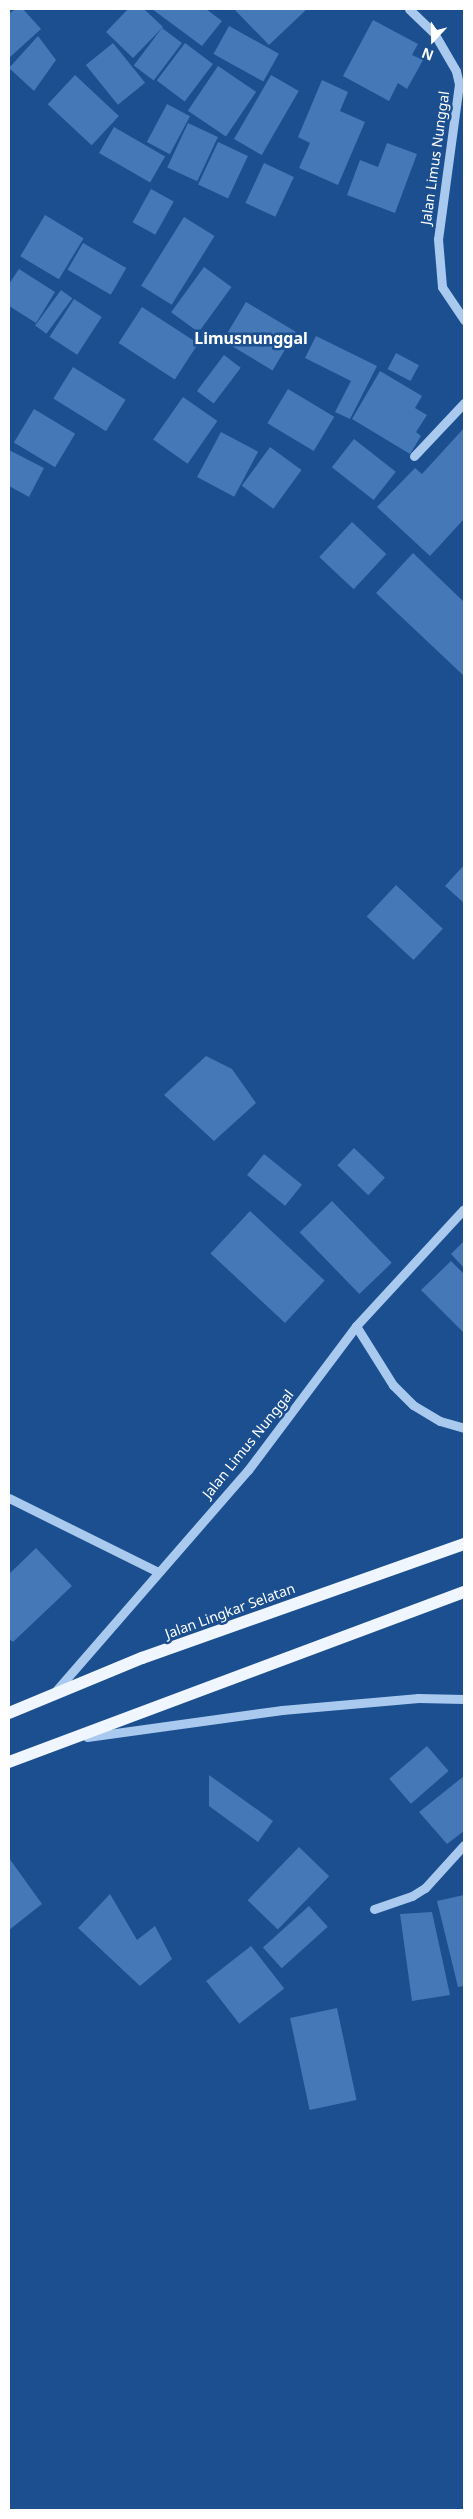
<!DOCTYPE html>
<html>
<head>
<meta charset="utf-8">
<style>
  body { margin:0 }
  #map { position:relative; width:473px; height:2519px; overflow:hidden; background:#1b4f8f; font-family:"Noto Sans",sans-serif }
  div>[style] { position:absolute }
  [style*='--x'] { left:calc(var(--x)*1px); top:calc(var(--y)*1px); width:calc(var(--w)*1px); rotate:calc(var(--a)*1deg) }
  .building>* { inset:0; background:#4478b7; transform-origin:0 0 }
  .minor>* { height:9px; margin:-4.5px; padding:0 4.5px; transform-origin:4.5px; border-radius:4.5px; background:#a9c9ee }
  .major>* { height:12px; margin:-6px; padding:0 6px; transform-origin:6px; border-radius:6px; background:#f0f6ff }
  span { translate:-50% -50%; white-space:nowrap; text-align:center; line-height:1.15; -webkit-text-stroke:5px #1b4f8f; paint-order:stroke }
  .street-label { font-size:14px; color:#fff }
  .quarter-label { font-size:16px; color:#fff; font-weight:700 }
  .frame { position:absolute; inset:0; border:10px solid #fff; pointer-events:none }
  .north { position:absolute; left:408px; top:15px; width:50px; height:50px; -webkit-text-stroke:4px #1b4f8f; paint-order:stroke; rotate:201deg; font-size:14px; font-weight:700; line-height:20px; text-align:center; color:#fff }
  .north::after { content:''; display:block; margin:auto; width:18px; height:22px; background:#fff; clip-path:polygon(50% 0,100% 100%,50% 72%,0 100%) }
</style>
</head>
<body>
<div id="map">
  <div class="building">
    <i style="clip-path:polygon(15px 9px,23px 9px,41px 29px,9px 58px,9px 14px)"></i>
    <i style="clip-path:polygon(128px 9px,144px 9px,163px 27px,133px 58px,106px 32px)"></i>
    <i style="clip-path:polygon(152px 9px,206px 9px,222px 21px,202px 46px)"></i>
    <i style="clip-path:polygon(234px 9px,307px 9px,269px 45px)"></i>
    <i style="clip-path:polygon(373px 20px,418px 44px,412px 55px,423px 60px,407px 89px,398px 83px,389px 101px,343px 76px)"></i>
    <i style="left:229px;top:26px;width:57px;height:32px;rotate:29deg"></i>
    <i style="left:162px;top:28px;width:25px;height:47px;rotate:37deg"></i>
    <i style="clip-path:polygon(38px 36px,56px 60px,34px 91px,9px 68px)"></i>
    <i style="left:113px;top:43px;width:51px;height:35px;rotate:51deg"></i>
    <i style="left:185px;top:43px;width:35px;height:47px;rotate:37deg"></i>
    <i style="left:218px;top:66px;width:46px;height:54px;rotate:34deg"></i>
    <i style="left:75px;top:75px;width:60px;height:40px;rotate:43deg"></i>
    <i style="left:271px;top:75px;width:32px;height:74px;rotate:30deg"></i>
    <i style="clip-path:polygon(322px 80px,348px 92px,340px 111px,365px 122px,338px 185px,299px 168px,310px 143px,298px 137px)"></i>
    <i style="left:167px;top:104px;width:26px;height:43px;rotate:28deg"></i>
    <i style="left:188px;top:123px;width:33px;height:49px;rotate:25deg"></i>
    <i style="left:114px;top:127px;width:59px;height:30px;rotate:30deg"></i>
    <i style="left:218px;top:142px;width:33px;height:47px;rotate:25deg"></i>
    <i style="clip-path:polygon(387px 143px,417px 154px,395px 213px,347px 195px,360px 160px,378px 167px)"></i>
    <i style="left:264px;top:163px;width:33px;height:44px;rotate:25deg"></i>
    <i style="left:151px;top:189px;width:26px;height:38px;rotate:29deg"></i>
    <i style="left:45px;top:215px;width:45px;height:48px;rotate:31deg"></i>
    <i style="left:184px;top:217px;width:36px;height:81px;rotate:32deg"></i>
    <i style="left:83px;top:243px;width:50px;height:31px;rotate:30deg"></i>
    <i style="left:204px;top:267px;width:34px;height:56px;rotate:36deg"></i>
    <i style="clip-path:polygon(19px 269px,55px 292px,36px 323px,9px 306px,9px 284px)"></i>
    <i style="left:61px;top:290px;width:14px;height:44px;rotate:36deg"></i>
    <i style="left:74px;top:299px;width:33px;height:45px;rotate:33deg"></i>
    <i style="left:246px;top:302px;width:58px;height:45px;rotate:31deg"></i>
    <i style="left:142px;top:307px;width:67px;height:43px;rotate:33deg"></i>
    <i style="clip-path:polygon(316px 336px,377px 366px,350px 419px,335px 412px,351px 381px,305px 358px)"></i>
    <i style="left:396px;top:353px;width:26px;height:18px;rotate:28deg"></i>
    <i style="left:224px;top:355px;width:21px;height:45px;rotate:37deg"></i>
    <i style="left:73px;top:367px;width:62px;height:37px;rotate:32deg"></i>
    <i style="clip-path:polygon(380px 371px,422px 396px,415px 408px,427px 415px,416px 432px,421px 436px,410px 454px,352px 419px)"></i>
    <i style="left:288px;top:389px;width:54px;height:40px;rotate:31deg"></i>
    <i style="left:183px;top:397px;width:42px;height:52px;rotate:35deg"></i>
    <i style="left:34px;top:409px;width:48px;height:39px;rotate:31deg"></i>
    <i style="clip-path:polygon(464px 428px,464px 519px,430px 556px,377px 507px,415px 468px,422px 474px)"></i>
    <i style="left:221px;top:432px;width:42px;height:51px;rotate:28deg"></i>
    <i style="left:354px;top:439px;width:53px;height:36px;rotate:38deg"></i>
    <i style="left:270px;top:447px;width:39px;height:48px;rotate:36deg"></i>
    <i style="clip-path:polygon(9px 450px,44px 468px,29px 497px,9px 486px)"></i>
    <i style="left:352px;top:522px;width:47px;height:48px;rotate:43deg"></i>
    <i style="clip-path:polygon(413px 553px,464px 602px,464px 676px,376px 593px)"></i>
    <i style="clip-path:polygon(464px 865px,464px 903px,445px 886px)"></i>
    <i style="left:396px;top:885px;width:64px;height:43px;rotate:43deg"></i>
    <i style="clip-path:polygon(206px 1056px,232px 1069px,256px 1103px,214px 1141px,164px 1095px)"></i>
    <i style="left:354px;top:1148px;width:43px;height:24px;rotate:44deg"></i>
    <i style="left:264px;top:1154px;width:49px;height:27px;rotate:39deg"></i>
    <i style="left:332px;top:1201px;width:86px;height:45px;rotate:46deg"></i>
    <i style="left:250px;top:1211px;width:102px;height:58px;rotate:43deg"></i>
    <i style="clip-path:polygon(464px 1241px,464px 1268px,451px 1254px)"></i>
    <i style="clip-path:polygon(451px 1261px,464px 1274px,464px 1333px,421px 1290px)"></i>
    <i style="clip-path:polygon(36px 1548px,72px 1586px,13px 1642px,9px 1639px,9px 1574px)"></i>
    <i style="left:427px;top:1746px;width:33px;height:50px;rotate:49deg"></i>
    <i style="clip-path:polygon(209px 1775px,273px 1821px,258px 1842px,209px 1806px)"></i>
    <i style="clip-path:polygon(464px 1776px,464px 1831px,447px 1844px,419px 1812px)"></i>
    <i style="left:299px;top:1847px;width:42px;height:74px;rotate:44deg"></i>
    <i style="clip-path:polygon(9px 1858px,42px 1904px,9px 1930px)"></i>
    <i style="clip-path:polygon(110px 1894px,137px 1940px,155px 1926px,172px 1959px,140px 1986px,78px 1928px)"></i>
    <i style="clip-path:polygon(464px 1895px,464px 1986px,458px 1987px,437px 1901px)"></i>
    <i style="left:309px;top:1906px;width:28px;height:62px;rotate:48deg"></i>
    <i style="clip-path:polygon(432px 1912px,450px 1995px,412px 2001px,400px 1914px)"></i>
    <i style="left:251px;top:1946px;width:54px;height:57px;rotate:52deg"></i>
    <i style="left:337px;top:2008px;width:94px;height:48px;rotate:78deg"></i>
  </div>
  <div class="minor">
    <i style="--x:409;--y:9;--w:35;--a:44"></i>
    <i style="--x:434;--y:33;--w:44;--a:59.9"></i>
    <i style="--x:456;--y:71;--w:13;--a:77"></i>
    <i style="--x:459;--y:84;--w:156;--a:97.7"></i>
    <i style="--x:438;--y:239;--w:48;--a:85.2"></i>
    <i style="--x:442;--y:287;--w:40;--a:56"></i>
    <i style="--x:414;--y:456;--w:73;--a:-46.7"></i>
    <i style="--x:356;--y:1326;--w:70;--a:57.9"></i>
    <i style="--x:393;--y:1385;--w:28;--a:45"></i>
    <i style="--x:413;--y:1405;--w:31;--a:31"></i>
    <i style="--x:440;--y:1421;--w:25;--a:16"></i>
    <i style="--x:9;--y:1498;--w:166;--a:26.4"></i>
    <i style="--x:54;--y:1693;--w:296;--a:-49"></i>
    <i style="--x:248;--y:1470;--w:180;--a:-53.1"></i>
    <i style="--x:356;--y:1326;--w:159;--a:-47.3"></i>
    <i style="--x:87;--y:1737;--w:197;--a:-7.9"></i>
    <i style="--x:282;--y:1710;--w:137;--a:-5"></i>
    <i style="--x:418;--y:1698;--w:46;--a:1.2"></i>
    <i style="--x:374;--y:1909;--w:40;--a:-18.9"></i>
    <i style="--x:412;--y:1896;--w:15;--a:-32"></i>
    <i style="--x:425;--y:1888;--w:58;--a:-47.8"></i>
  </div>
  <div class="major">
    <i style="--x:9;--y:1713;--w:144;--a:-22.5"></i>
    <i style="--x:142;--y:1658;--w:342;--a:-19.5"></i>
    <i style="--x:9;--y:1762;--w:486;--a:-20.5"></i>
  </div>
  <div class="street-label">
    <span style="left:435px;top:158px;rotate:-82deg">Jalan Limus Nunggal</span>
    <span style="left:248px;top:1444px;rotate:-51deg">Jalan Limus Nunggal</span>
    <span style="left:230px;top:1611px;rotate:-20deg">Jalan Lingkar Selatan</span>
  </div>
  <div class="quarter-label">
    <span style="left:251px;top:338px">Limusnunggal</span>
  </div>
  <div class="frame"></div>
  <div class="north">N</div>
</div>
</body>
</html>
